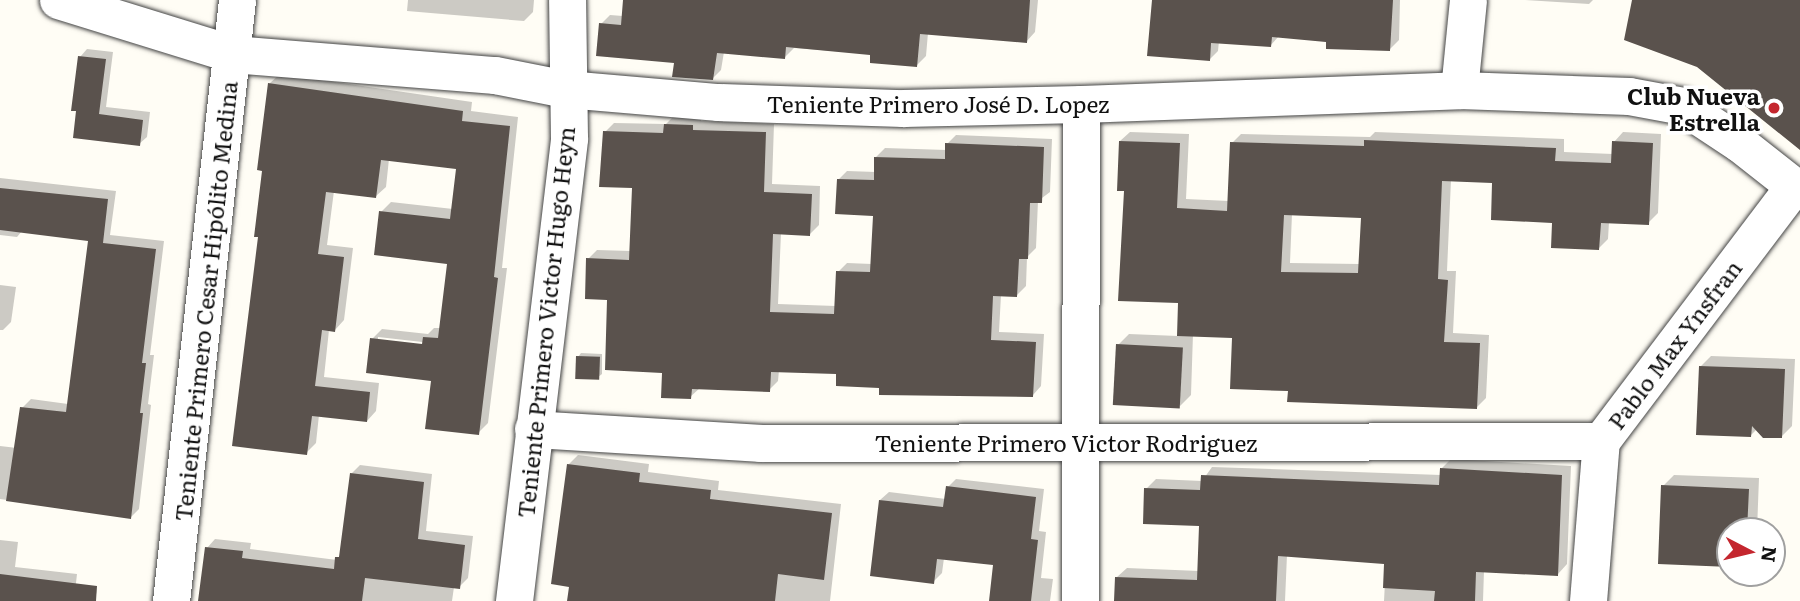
<!DOCTYPE html>
<html>
<head>
<meta charset="utf-8">
<style>
  body { margin:0 }
  #map { position:relative; width:1800px; height:601px; overflow:hidden; background:#fffdf5; font-family:Literata,serif }
  div>[style] { position:absolute }
  [style*='--x'] { left:calc(var(--x)*1px); top:calc(var(--y)*1px); width:calc(var(--w)*1px); rotate:calc(var(--a)*1deg) }
  .shadow>* { inset:0; background:#0003 }
  .building>* { inset:0; background:#5a524d; transform-origin:0 0 }
  .roads { filter:drop-shadow(0 0 2px #444) drop-shadow(0 0 2px #444) }
  .minor>* { height:37px; margin:-18.5px; padding:0 18.5px; transform-origin:18.5px; border-radius:18.5px; background:#fff }
  .dots>* { width:19px; height:19px; translate:-50% -50%; box-sizing:border-box; border:4px solid #fff; border-radius:50% }
  span { translate:-50% -50%; white-space:nowrap; text-align:center; line-height:1.15; -webkit-text-stroke:7px #fff; paint-order:stroke }
  .poi-label { font-size:23px; color:#111; font-weight:700 }
  .right { translate:-100% -50%; text-align:right }
  .street-label { font-size:23px; color:#111 }
  .north { position:absolute; left:1716px; top:517px; width:70px; height:70px; box-sizing:border-box; background:#fff; border:2px solid #a0a0a0; border-radius:50%; rotate:97deg; font-size:19px; font-weight:700; line-height:28px; text-align:center; color:#111 }
  .north::after { content:''; display:block; margin:auto; width:24px; height:32px; background:#c4262e; clip-path:polygon(50% 0,100% 100%,50% 72%,0 100%) }
</style>
</head>
<body>
<div id="map">
  <div class="shadow">
    <i style="clip-path:polygon(408px 0,534px 0,533px 12px,524px 21px,407px 11px)"></i>
    <i style="clip-path:polygon(625px 0,1038px 0,1035px 32px,1026px 42px,928px 33px,926px 56px,917px 65px,872px 54px,794px 48px,785px 57px,724px 52px,721px 70px,712px 79px,601px 24px,610px 15px,623px 16px)"></i>
    <i style="clip-path:polygon(1154px 0,1400px 0,1399px 40px,1390px 49px,1279px 36px,1270px 46px,1219px 41px,1218px 51px,1209px 60px)"></i>
    <i style="clip-path:polygon(1525px 0,1593px 0,1589px 4px)"></i>
    <i style="clip-path:polygon(87px 49px,113px 52px,106px 107px,150px 112px,147px 137px,139px 144px,75px 136px,80px 57px)"></i>
    <i style="clip-path:polygon(evenodd,280px 74px,472px 102px,471px 111px,518px 117px,502px 268px,507px 268px,488px 423px,478px 433px,433px 379px,372px 339px,382px 329px,428px 334px,434px 328px,441px 328px,449px 262px,381px 212px,391px 202px,453px 209px,458px 167px,389px 159px,386px 187px,376px 196px,334px 191px,327px 245px,353px 248px,344px 320px,335px 330px,329px 330px,324px 377px,379px 383px,376px 411px,367px 421px,319px 415px,316px 443px,306px 453px,260px 236px,270px 83px,280px 74px,378px 337px,431px 343px,431px 347px,378px 341px,378px 337px)"></i>
    <i style="clip-path:polygon(674px 116px,701px 117px,701px 121px,774px 124px,772px 184px,820px 186px,819px 225px,810px 234px,781px 233px,778px 304px,836px 306px,838px 272px,847px 263px,872px 264px,874px 214px,838px 180px,847px 171px,876px 172px,876px 157px,885px 148px,947px 150px,947px 144px,956px 135px,1052px 139px,1050px 192px,1038px 201px,1036px 248px,1027px 257px,1026px 286px,1017px 295px,1001px 295px,999px 332px,1044px 334px,1041px 386px,1033px 395px,881px 386px,838px 372px,779px 370px,778px 381px,769px 390px,700px 388px,690px 397px,664px 371px,609px 299px,588px 259px,597px 250px,631px 251px,634px 186px,605px 132px,614px 123px,666px 124px)"></i>
    <i style="clip-path:polygon(evenodd,1130px 132px,1189px 134px,1186px 199px,1229px 201px,1232px 143px,1241px 134px,1370px 137px,1375px 132px,1564px 139px,1564px 152px,1613px 154px,1614px 142px,1623px 132px,1661px 134px,1658px 213px,1648px 223px,1609px 222px,1608px 239px,1599px 248px,1494px 181px,1451px 180px,1447px 271px,1456px 271px,1453px 333px,1489px 335px,1486px 398px,1476px 408px,1289px 390px,1234px 336px,1193px 334px,1191px 395px,1180px 406px,1118px 345px,1129px 334px,1178px 336px,1180px 301px,1125px 190px,1120px 141px,1130px 132px,1292px 214px,1363px 216px,1360px 264px,1290px 263px,1292px 214px)"></i>
    <i style="clip-path:polygon(0 178px,116px 191px,110px 235px,164px 241px,150px 355px,154px 355px,148px 404px,151px 405px,139px 509px,130px 518px,0 499px,0 446px,17px 448px,22px 408px,31px 399px,68px 404px,90px 240px,22px 231px,17px 237px,0 235px)"></i>
    <i style="clip-path:polygon(0 285px,16px 287px,11px 322px,3px 330px,0 330px)"></i>
    <i style="clip-path:polygon(581px 353px,602px 354px,602px 374px,598px 377px,578px 357px)"></i>
    <i style="clip-path:polygon(1711px 356px,1795px 359px,1792px 426px,1781px 437px,1757px 429px,1751px 435px,1700px 367px)"></i>
    <i style="clip-path:polygon(578px 455px,649px 464px,648px 472px,719px 481px,718px 490px,841px 504px,830px 601px,569px 601px,568px 465px)"></i>
    <i style="clip-path:polygon(1451px 459px,1571px 466px,1567px 564px,1558px 574px,1484px 571px,1483px 601px,1384px 601px,1386px 562px,1287px 555px,1285px 601px,1116px 601px,1117px 577px,1127px 568px,1199px 571px,1201px 524px,1146px 489px,1156px 479px,1202px 481px,1212px 467px,1441px 475px,1442px 468px)"></i>
    <i style="clip-path:polygon(360px 465px,432px 474px,426px 531px,473px 536px,468px 578px,459px 587px,454px 587px,452px 601px,201px 601px,207px 548px,215px 539px,251px 543px,250px 549px,337px 560px,342px 553px,351px 474px)"></i>
    <i style="clip-path:polygon(1674px 475px,1759px 478px,1757px 531px,1730px 531px,1730px 565px,1660px 562px,1663px 486px)"></i>
    <i style="clip-path:polygon(956px 479px,1044px 489px,1039px 531px,1046px 532px,1041px 578px,1053px 579px,1050px 601px,991px 601px,995px 564px,944px 558px,942px 573px,933px 582px,880px 500px,889px 492px,946px 499px,948px 487px)"></i>
    <i style="clip-path:polygon(0 540px,18px 542px,15px 567px,77px 574px,74px 601px,0 601px)"></i>
  </div>
  <div class="building">
    <i style="clip-path:polygon(623px 0,1030px 0,1027px 43px,920px 34px,917px 67px,870px 63px,870px 55px,786px 47px,785px 59px,717px 53px,713px 80px,672px 77px,674px 63px,596px 56px,599px 23px,621px 25px)"></i>
    <i style="clip-path:polygon(1152px 0,1393px 0,1390px 51px,1326px 49px,1326px 42px,1272px 37px,1271px 47px,1211px 43px,1210px 61px,1147px 56px)"></i>
    <i style="clip-path:polygon(1632px 0,1800px 0,1800px 150px,1697px 67px,1624px 40px)"></i>
    <i style="clip-path:polygon(78px 56px,106px 59px,99px 114px,143px 120px,140px 146px,73px 138px,76px 111px,71px 111px)"></i>
    <i style="clip-path:polygon(268px 83px,463px 111px,462px 121px,510px 126px,494px 277px,498px 278px,479px 435px,425px 429px,431px 381px,366px 373px,370px 338px,422px 344px,423px 337px,438px 338px,447px 264px,374px 255px,379px 211px,450px 219px,456px 169px,381px 160px,376px 198px,326px 192px,318px 254px,344px 257px,335px 332px,322px 330px,315px 386px,370px 392px,367px 422px,312px 416px,307px 455px,232px 446px,258px 237px,254px 237px,262px 171px,257px 170px)"></i>
    <i style="clip-path:polygon(664px 124px,693px 125px,693px 130px,766px 132px,764px 192px,812px 194px,810px 236px,773px 234px,770px 312px,834px 314px,836px 271px,870px 272px,873px 216px,835px 214px,837px 179px,874px 180px,874px 157px,945px 159px,945px 143px,1044px 147px,1042px 203px,1030px 203px,1028px 259px,1019px 259px,1017px 297px,993px 296px,991px 340px,1036px 342px,1033px 397px,879px 395px,879px 388px,836px 386px,836px 374px,771px 372px,770px 392px,692px 389px,691px 399px,661px 398px,662px 373px,605px 370px,607px 300px,585px 299px,586px 258px,629px 260px,632px 188px,599px 187px,603px 131px,663px 133px)"></i>
    <i style="clip-path:polygon(evenodd,1364px 140px,1556px 148px,1555px 161px,1611px 163px,1612px 141px,1653px 143px,1649px 225px,1601px 223px,1599px 250px,1551px 248px,1552px 223px,1491px 220px,1492px 183px,1442px 181px,1438px 279px,1448px 280px,1444px 342px,1480px 343px,1477px 409px,1287px 402px,1288px 391px,1230px 389px,1232px 338px,1177px 336px,1178px 303px,1118px 301px,1124px 191px,1117px 191px,1119px 141px,1180px 143px,1177px 208px,1227px 211px,1230px 142px,1364px 146px,1364px 140px,1284px 215px,1361px 218px,1358px 273px,1281px 272px,1284px 215px)"></i>
    <i style="clip-path:polygon(0 188px,108px 199px,103px 243px,156px 249px,142px 363px,146px 363px,140px 413px,143px 413px,131px 519px,6px 501px,20px 407px,66px 412px,88px 241px,0 230px)"></i>
    <i style="left:1116px;top:344px;width:67px;height:61px;rotate:3deg"></i>
    <i style="left:576px;top:356px;width:24px;height:23px;rotate:2deg"></i>
    <i style="clip-path:polygon(1699px 366px,1785px 369px,1782px 438px,1763px 438px,1752px 426px,1751px 437px,1696px 435px)"></i>
    <i style="clip-path:polygon(567px 464px,640px 473px,639px 482px,711px 490px,710px 499px,832px 513px,824px 580px,778px 574px,775px 601px,567px 601px,569px 587px,551px 584px)"></i>
    <i style="clip-path:polygon(1440px 468px,1562px 475px,1558px 576px,1476px 572px,1475px 601px,1434px 601px,1435px 591px,1383px 588px,1384px 564px,1278px 556px,1276px 601px,1114px 601px,1115px 577px,1197px 580px,1199px 526px,1143px 524px,1144px 488px,1200px 490px,1201px 475px,1439px 485px)"></i>
    <i style="clip-path:polygon(350px 473px,424px 482px,418px 539px,465px 545px,460px 589px,365px 578px,362px 601px,198px 601px,205px 547px,243px 551px,242px 558px,334px 569px,335px 557px,339px 557px)"></i>
    <i style="clip-path:polygon(1661px 485px,1749px 489px,1747px 531px,1730px 531px,1730px 567px,1658px 564px)"></i>
    <i style="clip-path:polygon(946px 486px,1036px 497px,1031px 539px,1038px 540px,1031px 601px,989px 601px,993px 565px,937px 559px,934px 584px,870px 576px,879px 500px,943px 507px)"></i>
    <i style="clip-path:polygon(0 574px,97px 586px,96px 601px,0 601px)"></i>
  </div>
  <div class="roads">
    <div class="minor">
      <i style="--x:58;--y:0;--w:182;--a:17.2"></i>
      <i style="--x:232;--y:54;--w:264;--a:4.6"></i>
      <i style="--x:495;--y:75;--w:72;--a:11.2"></i>
      <i style="--x:566;--y:89;--w:153;--a:4.9"></i>
      <i style="--x:718;--y:102;--w:185;--a:1.9"></i>
      <i style="--x:903;--y:108;--w:178;--a:-1.3"></i>
      <i style="--x:1081;--y:104;--w:378;--a:-2.1"></i>
      <i style="--x:1459;--y:90;--w:170;--a:2"></i>
      <i style="--x:1629;--y:96;--w:55;--a:10.5"></i>
      <i style="--x:1683;--y:106;--w:67;--a:33.5"></i>
      <i style="--x:1739;--y:143;--w:78;--a:38.2"></i>
      <i style="--x:1459;--y:90;--w:90;--a:-84.3"></i>
      <i style="--x:533;--y:429;--w:227;--a:3.5"></i>
      <i style="--x:760;--y:443;--w:841;--a:-0.14"></i>
      <i style="--x:171;--y:601;--w:605;--a:-83.73"></i>
      <i style="--x:514;--y:601;--w:466;--a:-83.2"></i>
      <i style="--x:569;--y:138;--w:138;--a:-90.8"></i>
      <i style="--x:1080;--y:601;--w:497;--a:-89.9"></i>
      <i style="--x:1588;--y:601;--w:161;--a:-85.4"></i>
      <i style="--x:1601;--y:441;--w:320;--a:-52.9"></i>
    </div>
  </div>
  <div class="dots">
    <i style="left:1774px;top:108px;background:#c4262e"></i>
  </div>
  <div class="poi-label">
    <span class="right" style="left:1760px;top:108px">Club Nueva<br>Estrella</span>
  </div>
  <div class="street-label">
    <span style="left:938px;top:103px">Teniente Primero José D. Lopez</span>
    <span style="left:205px;top:301px;rotate:-84deg">Teniente Primero Cesar Hipólito Medina</span>
    <span style="left:545px;top:322px;rotate:-84deg">Teniente Primero Victor Hugo Heyn</span>
    <span style="left:1674px;top:344px;rotate:-53deg">Pablo Max Ynsfran</span>
    <span style="left:1066px;top:442px">Teniente Primero Victor Rodriguez</span>
  </div>
  <div class="north">N</div>
</div>
</body>
</html>
